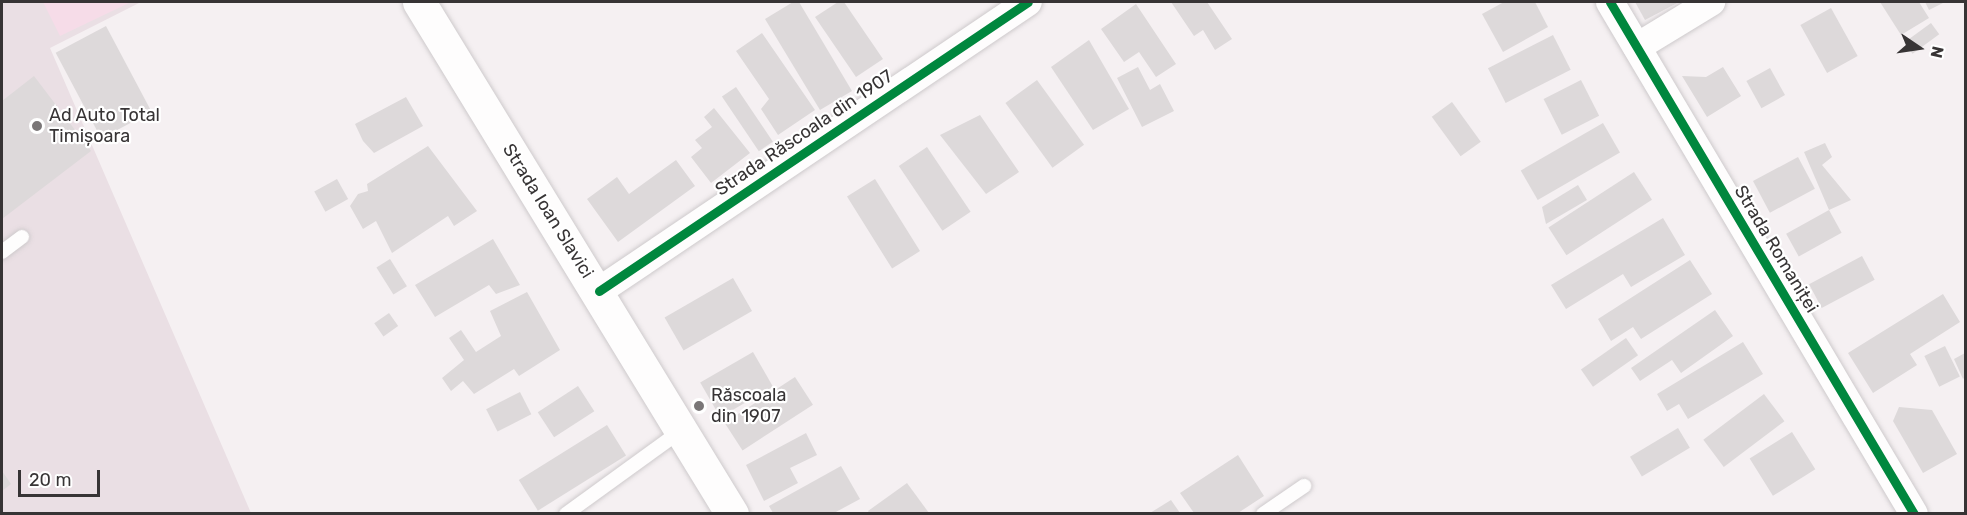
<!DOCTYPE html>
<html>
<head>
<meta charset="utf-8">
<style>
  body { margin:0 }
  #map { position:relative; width:1967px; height:515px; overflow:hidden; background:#f5f0f2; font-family:Rubik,sans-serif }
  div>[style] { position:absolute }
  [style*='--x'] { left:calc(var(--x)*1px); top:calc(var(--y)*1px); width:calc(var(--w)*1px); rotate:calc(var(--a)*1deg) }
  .built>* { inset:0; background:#eadfe4 }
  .green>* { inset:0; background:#f6dce8 }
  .building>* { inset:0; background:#ddd9da; transform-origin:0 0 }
  .roads { filter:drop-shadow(0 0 2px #cecacc) drop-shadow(0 0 2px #cecacc) }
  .lane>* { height:14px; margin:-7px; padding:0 7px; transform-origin:7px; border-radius:7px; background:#fefdfd }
  .street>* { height:28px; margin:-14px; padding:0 14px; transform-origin:14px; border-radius:14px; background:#fefdfd }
  .secondary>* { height:33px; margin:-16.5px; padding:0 16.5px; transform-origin:16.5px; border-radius:16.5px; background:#fefdfd }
  .cycleway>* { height:9px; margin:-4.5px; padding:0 4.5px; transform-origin:4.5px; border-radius:4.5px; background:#00873e }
  .dots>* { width:16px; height:16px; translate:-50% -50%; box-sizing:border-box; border:3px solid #fff; border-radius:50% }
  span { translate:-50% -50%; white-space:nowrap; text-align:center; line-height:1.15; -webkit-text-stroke:4.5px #fff; paint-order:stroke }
  .poi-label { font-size:18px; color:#373435 }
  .left { translate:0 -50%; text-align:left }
  .street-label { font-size:18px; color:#373435 }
  .frame { position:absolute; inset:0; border:3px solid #373435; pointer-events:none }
  .north { position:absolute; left:1889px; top:18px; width:60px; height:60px; -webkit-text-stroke:4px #fff; paint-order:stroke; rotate:103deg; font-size:16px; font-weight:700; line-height:24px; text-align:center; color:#373435 }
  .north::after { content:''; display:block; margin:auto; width:21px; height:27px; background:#373435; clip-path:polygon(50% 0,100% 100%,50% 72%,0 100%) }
  .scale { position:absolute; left:18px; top:470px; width:82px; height:27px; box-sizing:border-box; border:3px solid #373435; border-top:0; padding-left:8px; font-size:18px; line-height:21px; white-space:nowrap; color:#373435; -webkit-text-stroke:4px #fff; paint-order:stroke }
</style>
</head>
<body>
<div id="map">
  <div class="built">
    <i style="clip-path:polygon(2px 2px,141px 2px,50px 48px,251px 513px,2px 513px)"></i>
  </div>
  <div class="green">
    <i style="clip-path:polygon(43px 2px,131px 2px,60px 36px)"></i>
  </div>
  <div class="building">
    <i style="clip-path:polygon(793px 2px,799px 2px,852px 91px,820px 110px,765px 19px)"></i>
    <i style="clip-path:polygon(838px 2px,844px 2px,883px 59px,856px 77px,815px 17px)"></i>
    <i style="clip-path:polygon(1171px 2px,1207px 2px,1232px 39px,1215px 50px,1203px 30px,1194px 36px)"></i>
    <i style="clip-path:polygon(1504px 2px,1535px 2px,1548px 27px,1503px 52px,1482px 14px)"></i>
    <i style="clip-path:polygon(1635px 2px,1679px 2px,1645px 20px)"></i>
    <i style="clip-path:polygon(1880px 2px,1919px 2px,1929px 18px,1901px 35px)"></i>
    <i style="clip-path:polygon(1925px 2px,1945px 2px,1929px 10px)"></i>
    <i style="clip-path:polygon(1136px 4px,1176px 64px,1156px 77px,1139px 52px,1124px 62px,1101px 29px)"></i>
    <i style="left:1831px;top:8px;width:55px;height:35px;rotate:61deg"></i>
    <i style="left:1931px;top:23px;width:14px;height:33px;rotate:54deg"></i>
    <i style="left:106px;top:26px;width:97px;height:57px;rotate:62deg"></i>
    <i style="clip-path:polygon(762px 33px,815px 110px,778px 135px,761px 109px,769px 99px,736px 51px)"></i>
    <i style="left:1553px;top:35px;width:39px;height:73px;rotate:63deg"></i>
    <i style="clip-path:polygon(1089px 40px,1129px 109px,1093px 130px,1051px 67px)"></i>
    <i style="clip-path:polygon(1138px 67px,1150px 90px,1160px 84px,1174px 111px,1142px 127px,1117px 78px)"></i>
    <i style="clip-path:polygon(1723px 67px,1741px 96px,1707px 117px,1682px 76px,1706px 77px)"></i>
    <i style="left:1770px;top:68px;width:31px;height:27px;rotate:61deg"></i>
    <i style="clip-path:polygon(34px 76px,91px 151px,2px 219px,2px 101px)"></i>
    <i style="left:1037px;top:80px;width:80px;height:39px;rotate:54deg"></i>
    <i style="left:1581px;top:80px;width:40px;height:42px;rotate:63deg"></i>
    <i style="left:736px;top:87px;width:66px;height:17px;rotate:56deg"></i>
    <i style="clip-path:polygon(406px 97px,423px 126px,374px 153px,363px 141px,355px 124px)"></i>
    <i style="left:1452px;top:102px;width:49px;height:25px;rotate:54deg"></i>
    <i style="clip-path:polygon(714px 108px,750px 153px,711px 183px,691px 157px,702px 148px,695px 140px,712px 127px,704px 117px)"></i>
    <i style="clip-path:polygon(980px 115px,1019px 172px,986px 194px,940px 135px)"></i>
    <i style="left:1603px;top:123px;width:34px;height:95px;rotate:60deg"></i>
    <i style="clip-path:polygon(1825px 143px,1832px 157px,1822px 165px,1851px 200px,1829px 210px,1804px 152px)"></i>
    <i style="clip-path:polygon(428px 146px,477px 211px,454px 226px,448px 216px,392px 253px,376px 221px,363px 229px,350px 206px,358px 194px,368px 191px,367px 184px)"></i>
    <i style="left:927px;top:147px;width:78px;height:34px;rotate:56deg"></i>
    <i style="left:1798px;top:157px;width:36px;height:51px;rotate:62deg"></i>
    <i style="clip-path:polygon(676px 160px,695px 186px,618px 242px,587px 199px,617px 177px,629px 194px)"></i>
    <i style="left:1634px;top:172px;width:33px;height:102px;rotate:57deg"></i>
    <i style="left:337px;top:179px;width:23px;height:26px;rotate:61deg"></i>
    <i style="left:875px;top:179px;width:85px;height:33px;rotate:58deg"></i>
    <i style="clip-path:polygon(1578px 185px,1587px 200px,1546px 224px,1542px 207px)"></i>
    <i style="left:1829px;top:210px;width:26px;height:49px;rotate:61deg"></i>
    <i style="clip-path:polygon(1663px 218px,1685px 255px,1631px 287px,1623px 274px,1566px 309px,1551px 285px)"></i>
    <i style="clip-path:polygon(493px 239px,520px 285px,496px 294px,489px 285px,435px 317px,415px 285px)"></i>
    <i style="left:1862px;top:256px;width:27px;height:60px;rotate:62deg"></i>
    <i style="left:390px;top:259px;width:32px;height:16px;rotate:58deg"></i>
    <i style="clip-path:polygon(1690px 260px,1712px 294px,1641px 339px,1633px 327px,1611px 341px,1598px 319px)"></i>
    <i style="left:733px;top:278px;width:38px;height:79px;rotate:60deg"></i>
    <i style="clip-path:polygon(527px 292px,560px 350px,519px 376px,514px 369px,474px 394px,463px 381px,451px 391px,442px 378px,464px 360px,449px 338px,461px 330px,476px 352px,501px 336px,490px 311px)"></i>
    <i style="clip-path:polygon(1943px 294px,1960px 322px,1910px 354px,1917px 365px,1873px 393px,1848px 353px)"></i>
    <i style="clip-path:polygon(1715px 310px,1733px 336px,1681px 373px,1672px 360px,1640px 381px,1631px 368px)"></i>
    <i style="left:389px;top:313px;width:16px;height:18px;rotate:55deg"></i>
    <i style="left:1626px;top:338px;width:21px;height:55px;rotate:55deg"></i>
    <i style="clip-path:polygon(1743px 342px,1763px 374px,1688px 419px,1679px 404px,1667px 411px,1657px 394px)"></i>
    <i style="left:1945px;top:346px;width:34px;height:23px;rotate:64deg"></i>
    <i style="left:753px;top:352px;width:40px;height:61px;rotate:60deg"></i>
    <i style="clip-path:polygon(1965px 353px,1965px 377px,1963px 379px,1954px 359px)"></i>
    <i style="left:795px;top:377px;width:33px;height:84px;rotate:57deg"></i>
    <i style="left:578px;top:386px;width:30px;height:48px;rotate:57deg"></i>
    <i style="left:520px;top:392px;width:25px;height:38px;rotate:63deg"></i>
    <i style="left:1764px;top:394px;width:34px;height:76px;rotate:53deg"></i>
    <i style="clip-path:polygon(1899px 407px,1932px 410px,1957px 454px,1923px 473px,1893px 421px)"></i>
    <i style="left:607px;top:425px;width:36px;height:104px;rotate:58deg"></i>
    <i style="left:1678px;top:428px;width:23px;height:56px;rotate:59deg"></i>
    <i style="left:1792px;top:432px;width:44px;height:50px;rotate:58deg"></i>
    <i style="clip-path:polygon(806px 433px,817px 455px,790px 468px,798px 483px,764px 501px,746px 465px)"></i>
    <i style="clip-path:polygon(1238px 455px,1264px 496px,1238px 513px,1194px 513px,1180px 493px)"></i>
    <i style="clip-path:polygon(841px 466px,860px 499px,834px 513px,773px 513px,769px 506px)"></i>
    <i style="clip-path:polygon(2px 471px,11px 484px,2px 491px)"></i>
    <i style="clip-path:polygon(907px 483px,929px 513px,869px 513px,868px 511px)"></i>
    <i style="clip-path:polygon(1171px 500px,1180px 513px,1150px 513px)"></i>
  </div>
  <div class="roads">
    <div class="lane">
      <i style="--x:2;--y:252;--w:25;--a:-37"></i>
      <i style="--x:566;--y:514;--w:143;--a:-35.9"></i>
      <i style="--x:1263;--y:514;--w:50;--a:-34.3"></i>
    </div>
    <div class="street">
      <i style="--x:1610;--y:2;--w:595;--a:59.3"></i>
      <i style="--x:1637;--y:47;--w:87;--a:-31.3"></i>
      <i style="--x:599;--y:291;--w:517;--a:-33.97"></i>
    </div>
    <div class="secondary">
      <i style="--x:419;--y:2;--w:600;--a:58.56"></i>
    </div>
  </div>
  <div class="cycleway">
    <i style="--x:1610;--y:2;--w:595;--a:59.3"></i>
    <i style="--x:599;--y:291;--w:517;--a:-33.97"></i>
  </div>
  <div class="dots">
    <i style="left:37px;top:126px;background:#7a7677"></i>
    <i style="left:699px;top:406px;background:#7a7677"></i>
  </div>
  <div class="poi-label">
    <span class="left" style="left:49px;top:126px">Ad Auto Total<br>Timișoara</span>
    <span class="left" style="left:711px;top:406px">Răscoala<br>din 1907</span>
  </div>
  <div class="street-label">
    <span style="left:804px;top:133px;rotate:-34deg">Strada Răscoala din 1907</span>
    <span style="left:548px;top:211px;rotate:58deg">Strada Ioan Slavici</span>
    <span style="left:1776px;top:249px;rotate:59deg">Strada Romaniței</span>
  </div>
  <div class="frame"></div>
  <div class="north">N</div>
  <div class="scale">20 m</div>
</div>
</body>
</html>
